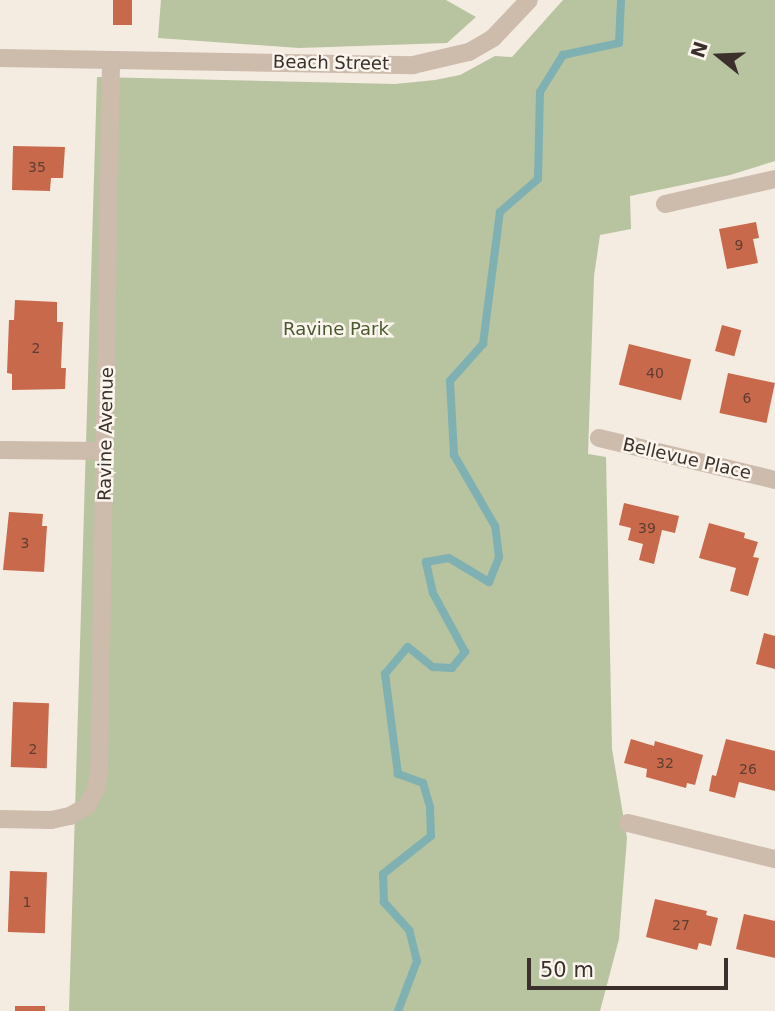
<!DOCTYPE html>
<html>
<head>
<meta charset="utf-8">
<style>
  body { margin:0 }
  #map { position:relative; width:775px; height:1011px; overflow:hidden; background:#f4ebe1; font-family:"DejaVu Sans",sans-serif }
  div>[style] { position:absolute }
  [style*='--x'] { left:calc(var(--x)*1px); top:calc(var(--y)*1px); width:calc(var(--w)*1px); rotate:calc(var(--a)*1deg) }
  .green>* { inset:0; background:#b8c4a0 }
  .stream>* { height:8px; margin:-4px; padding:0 4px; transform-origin:4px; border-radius:4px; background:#7fb0b2 }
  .building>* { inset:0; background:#c8694b; transform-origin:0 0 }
  .street>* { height:18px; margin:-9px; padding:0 9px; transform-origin:9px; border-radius:9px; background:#cdbbac }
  span { translate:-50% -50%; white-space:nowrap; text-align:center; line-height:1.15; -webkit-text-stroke:5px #fbf5ee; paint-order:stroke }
  .number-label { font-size:14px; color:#5e3e33 }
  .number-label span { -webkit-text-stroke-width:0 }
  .street-label { font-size:18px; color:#3b302b }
  .park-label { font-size:18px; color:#4a5a2e }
  .north { position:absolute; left:684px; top:21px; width:70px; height:70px; -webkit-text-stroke:5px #fbf5ee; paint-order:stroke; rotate:288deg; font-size:19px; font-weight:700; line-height:28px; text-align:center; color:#3b302b }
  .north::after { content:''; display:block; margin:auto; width:24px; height:32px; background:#3b302b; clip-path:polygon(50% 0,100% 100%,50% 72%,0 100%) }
  .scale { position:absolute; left:527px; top:958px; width:201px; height:32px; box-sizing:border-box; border:4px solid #3b302b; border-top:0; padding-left:9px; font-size:21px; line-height:24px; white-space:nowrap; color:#3b302b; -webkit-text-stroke:5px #fbf5ee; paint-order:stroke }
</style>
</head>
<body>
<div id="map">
  <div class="green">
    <i style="clip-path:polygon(161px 0,446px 0,476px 17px,447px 43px,299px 48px,158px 38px)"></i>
    <i style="clip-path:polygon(563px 0,775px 0,775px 161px,730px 175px,630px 196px,631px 229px,600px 235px,594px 276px,588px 454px,606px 457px,612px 749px,627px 838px,619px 939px,600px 1011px,69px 1011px,97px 77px,395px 84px,435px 80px,460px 75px,495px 56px,512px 57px)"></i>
  </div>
  <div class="stream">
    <i style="--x:398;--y:1011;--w:53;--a:-69.2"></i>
    <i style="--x:417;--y:961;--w:32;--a:-104"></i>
    <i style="--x:409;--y:930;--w:38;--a:-132"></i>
    <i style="--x:384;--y:902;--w:28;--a:-92"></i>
    <i style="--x:383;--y:874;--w:61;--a:-38.4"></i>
    <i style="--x:431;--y:836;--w:29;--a:-92"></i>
    <i style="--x:430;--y:807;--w:25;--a:-106"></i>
    <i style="--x:423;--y:783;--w:27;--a:-160"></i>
    <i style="--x:398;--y:774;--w:101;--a:-97.4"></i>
    <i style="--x:385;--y:674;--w:35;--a:-50"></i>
    <i style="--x:408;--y:647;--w:32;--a:39"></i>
    <i style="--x:433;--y:667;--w:19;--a:3"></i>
    <i style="--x:452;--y:668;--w:21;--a:-51"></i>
    <i style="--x:465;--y:652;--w:67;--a:-118.5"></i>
    <i style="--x:433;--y:593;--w:32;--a:-103"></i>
    <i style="--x:426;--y:562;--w:23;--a:-10"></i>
    <i style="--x:449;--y:558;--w:47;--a:31"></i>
    <i style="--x:489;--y:582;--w:27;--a:-68"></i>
    <i style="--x:499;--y:557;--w:31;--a:-97"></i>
    <i style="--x:495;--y:526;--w:82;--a:-120"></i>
    <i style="--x:454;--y:455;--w:74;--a:-93.1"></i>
    <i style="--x:450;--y:381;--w:50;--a:-48.3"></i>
    <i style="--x:483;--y:344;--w:133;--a:-82.7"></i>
    <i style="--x:500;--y:212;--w:50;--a:-41"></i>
    <i style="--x:538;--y:179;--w:87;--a:-88.7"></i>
    <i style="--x:540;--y:92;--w:44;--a:-58.1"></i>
    <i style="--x:563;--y:55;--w:57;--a:-12.1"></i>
    <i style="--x:619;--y:43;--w:43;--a:-87.3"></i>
  </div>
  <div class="building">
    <i style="left:113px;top:0;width:19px;height:25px"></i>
    <i style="clip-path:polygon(13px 146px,65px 147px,63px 178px,51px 178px,50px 191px,12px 190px)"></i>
    <i style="clip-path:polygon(756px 222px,759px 238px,753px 239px,758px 263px,727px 269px,719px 229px)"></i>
    <i style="clip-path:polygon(15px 300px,57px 302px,57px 322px,63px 322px,61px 368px,66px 368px,65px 389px,12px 390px,12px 374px,7px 373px,9px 320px,14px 320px)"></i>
    <i style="left:722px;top:325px;width:20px;height:27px;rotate:15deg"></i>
    <i style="left:629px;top:344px;width:64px;height:42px;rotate:14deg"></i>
    <i style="left:728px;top:373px;width:48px;height:41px;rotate:12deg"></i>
    <i style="clip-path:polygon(624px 503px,679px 516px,675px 533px,662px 530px,654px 564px,639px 560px,643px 544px,628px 540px,631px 528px,619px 525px)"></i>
    <i style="clip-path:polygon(9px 512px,43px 514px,42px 526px,47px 526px,44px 572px,3px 570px)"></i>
    <i style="clip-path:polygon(709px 523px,745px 533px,744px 538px,758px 542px,753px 557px,759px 558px,748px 596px,730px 591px,736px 568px,699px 558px)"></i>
    <i style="clip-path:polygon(764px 633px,775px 636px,775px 669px,756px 664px)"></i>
    <i style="left:13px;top:702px;width:36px;height:65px;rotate:2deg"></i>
    <i style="clip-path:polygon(631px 739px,654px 746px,655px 741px,703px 755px,695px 785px,687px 783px,686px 788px,646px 777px,647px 769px,624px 763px)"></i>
    <i style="clip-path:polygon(726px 739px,775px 751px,775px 791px,739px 782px,735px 798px,709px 791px,712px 775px,716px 776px)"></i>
    <i style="left:10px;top:871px;width:37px;height:61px;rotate:2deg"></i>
    <i style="clip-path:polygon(655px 899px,707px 911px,706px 915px,718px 918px,711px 946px,699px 943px,697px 950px,646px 937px)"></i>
    <i style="clip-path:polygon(744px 914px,775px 921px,775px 958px,736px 949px)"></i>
    <i style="left:15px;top:1006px;width:30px;height:5px"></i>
  </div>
  <div class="street">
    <i style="--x:0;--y:58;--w:413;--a:1"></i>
    <i style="--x:413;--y:65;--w:57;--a:-13.1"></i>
    <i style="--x:469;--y:52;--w:28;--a:-30"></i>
    <i style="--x:493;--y:38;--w:52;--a:-46.5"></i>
    <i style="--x:665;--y:204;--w:113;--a:-12.8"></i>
    <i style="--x:599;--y:438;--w:181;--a:13.4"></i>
    <i style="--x:0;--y:450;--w:106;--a:0.5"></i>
    <i style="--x:0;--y:819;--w:51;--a:1.1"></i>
    <i style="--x:51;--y:820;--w:19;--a:-12"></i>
    <i style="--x:70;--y:816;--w:20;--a:-30"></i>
    <i style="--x:87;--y:806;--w:19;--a:-62"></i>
    <i style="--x:96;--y:789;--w:17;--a:-80"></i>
    <i style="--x:99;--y:772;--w:712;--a:-89.03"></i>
    <i style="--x:628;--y:823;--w:151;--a:13.8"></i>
  </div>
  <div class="number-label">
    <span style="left:37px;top:167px">35</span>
    <span style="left:739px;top:245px">9</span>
    <span style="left:36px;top:348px">2</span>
    <span style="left:655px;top:373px">40</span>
    <span style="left:747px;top:398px">6</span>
    <span style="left:647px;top:528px">39</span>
    <span style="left:25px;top:543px">3</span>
    <span style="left:33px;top:749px">2</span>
    <span style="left:665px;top:763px">32</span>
    <span style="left:748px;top:769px">26</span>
    <span style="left:27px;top:902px">1</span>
    <span style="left:681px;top:925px">27</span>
  </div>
  <div class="street-label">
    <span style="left:331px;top:63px;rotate:1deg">Beach Street</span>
    <span style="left:106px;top:434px;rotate:-89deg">Ravine Avenue</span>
    <span style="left:687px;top:459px;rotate:13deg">Bellevue Place</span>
  </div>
  <div class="park-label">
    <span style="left:336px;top:329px">Ravine Park</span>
  </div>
  <div class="north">N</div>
  <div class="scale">50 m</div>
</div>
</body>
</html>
